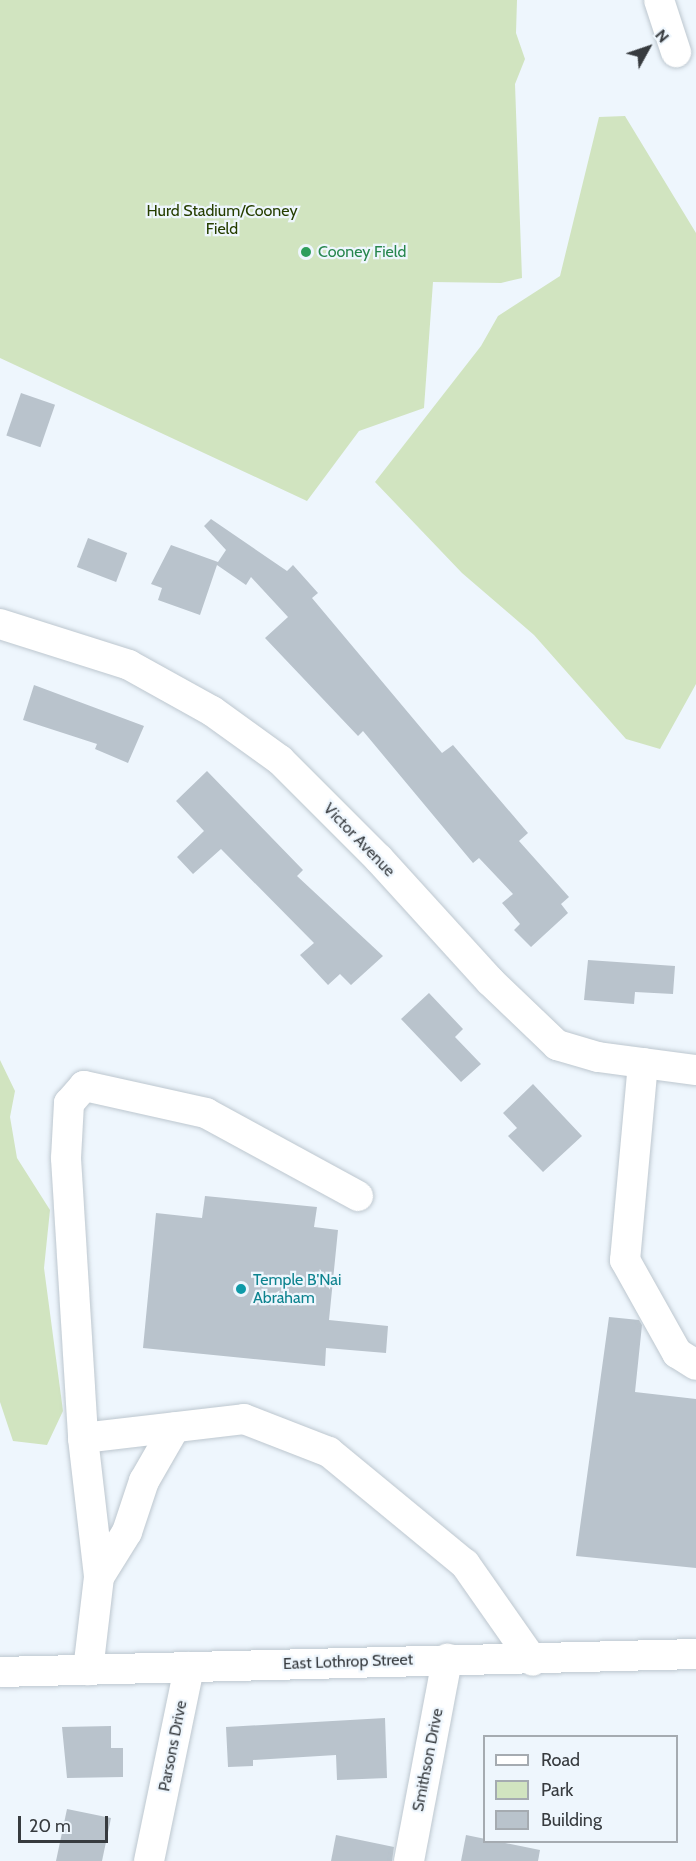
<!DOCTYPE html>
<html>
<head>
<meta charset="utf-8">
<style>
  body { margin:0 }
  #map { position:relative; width:696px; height:1861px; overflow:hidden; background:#eef6fd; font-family:Cabin,sans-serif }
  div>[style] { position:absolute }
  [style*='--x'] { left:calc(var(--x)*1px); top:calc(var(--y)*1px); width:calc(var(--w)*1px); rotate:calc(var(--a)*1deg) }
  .green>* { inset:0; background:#d1e4c0 }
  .building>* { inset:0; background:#b9c3cc; transform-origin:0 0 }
  .roads { filter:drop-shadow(0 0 2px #bdc7cf) drop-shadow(0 0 2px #bdc7cf) }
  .minor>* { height:30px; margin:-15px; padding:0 15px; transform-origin:15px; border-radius:15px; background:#fff }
  .dots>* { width:16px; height:16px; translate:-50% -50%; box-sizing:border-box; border:3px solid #eef6fd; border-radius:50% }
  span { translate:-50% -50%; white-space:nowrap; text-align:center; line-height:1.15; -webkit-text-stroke:4.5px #eef6fd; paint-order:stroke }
  .park-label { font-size:16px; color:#263e00 }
  .leisure-label { font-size:16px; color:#27864d }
  .left { translate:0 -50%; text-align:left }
  .street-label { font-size:16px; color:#373b3f }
  .culture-label { font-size:16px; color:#0d838f }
  .legend { position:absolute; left:483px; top:1735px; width:195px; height:108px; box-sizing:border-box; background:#eef6fd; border:2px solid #a5abb1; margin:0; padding:8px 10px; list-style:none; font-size:18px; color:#373b3f }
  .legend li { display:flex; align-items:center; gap:12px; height:30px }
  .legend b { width:30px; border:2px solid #a5abb1 }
  .north { position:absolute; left:618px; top:18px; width:60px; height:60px; -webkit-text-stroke:4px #eef6fd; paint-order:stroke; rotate:50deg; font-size:16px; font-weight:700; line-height:24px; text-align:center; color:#373b3f }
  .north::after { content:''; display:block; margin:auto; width:21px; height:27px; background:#373b3f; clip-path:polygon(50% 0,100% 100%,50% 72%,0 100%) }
  .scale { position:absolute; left:18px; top:1816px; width:90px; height:27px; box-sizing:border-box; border:3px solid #373b3f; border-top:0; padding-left:8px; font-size:18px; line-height:21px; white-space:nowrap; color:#373b3f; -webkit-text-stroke:4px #eef6fd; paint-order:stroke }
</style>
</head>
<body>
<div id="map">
  <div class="green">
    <i style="clip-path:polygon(0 0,517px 0,516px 33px,525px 59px,515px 84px,522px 278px,501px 283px,433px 282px,424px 408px,359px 431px,307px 501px,0 358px)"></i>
    <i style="clip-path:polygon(625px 116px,696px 233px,696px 684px,660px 749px,626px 739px,534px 635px,462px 573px,375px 482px,481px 346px,498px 316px,560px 276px,599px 117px)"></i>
    <i style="clip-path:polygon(0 1060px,15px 1091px,10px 1117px,17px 1158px,50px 1210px,44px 1268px,63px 1411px,47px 1445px,13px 1441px,0 1402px)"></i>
  </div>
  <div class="building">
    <i style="left:21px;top:393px;width:36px;height:45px;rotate:19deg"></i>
    <i style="clip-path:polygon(211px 519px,287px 571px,293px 565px,318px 593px,312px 598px,442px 753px,453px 745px,528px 833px,519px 841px,569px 897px,561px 904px,568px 913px,531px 947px,514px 930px,520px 924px,502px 903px,513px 894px,479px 858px,473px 863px,363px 731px,358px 736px,265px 638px,288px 617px,251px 577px,246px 585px,217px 565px,200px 615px,158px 600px,162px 588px,151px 584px,171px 545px,218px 562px,226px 550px,204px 526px)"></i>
    <i style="left:88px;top:538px;width:42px;height:31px;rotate:21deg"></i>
    <i style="clip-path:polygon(34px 685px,144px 726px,128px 763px,95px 749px,97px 744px,23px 720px)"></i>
    <i style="clip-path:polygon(207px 771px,303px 870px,297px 876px,383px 956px,351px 985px,340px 974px,328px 985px,300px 955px,314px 943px,221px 849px,193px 874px,177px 857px,204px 831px,176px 801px)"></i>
    <i style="clip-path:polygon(588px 960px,675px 966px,673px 994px,635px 992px,634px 1004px,584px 1000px)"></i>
    <i style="clip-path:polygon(429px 993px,463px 1029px,455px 1037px,481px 1064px,461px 1082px,401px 1019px)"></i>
    <i style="clip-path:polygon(533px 1084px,582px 1136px,543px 1172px,508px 1136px,517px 1128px,503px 1113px)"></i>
    <i style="clip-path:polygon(205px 1196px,317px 1207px,314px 1227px,338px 1230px,329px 1320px,388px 1326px,386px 1353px,326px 1348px,325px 1366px,143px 1348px,156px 1213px,202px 1218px)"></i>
    <i style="clip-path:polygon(609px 1317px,639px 1320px,642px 1325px,635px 1392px,696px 1399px,696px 1568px,576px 1556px)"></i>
    <i style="clip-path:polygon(385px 1718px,387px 1778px,337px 1780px,336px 1755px,253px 1760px,253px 1766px,228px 1767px,226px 1727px)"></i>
    <i style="clip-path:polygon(111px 1726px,111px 1748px,123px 1748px,123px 1777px,67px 1778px,62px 1727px)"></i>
    <i style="clip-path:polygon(67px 1809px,111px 1818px,102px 1861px,56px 1861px)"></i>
    <i style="clip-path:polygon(336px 1835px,394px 1847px,392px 1861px,331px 1861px)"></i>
    <i style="clip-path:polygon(466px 1835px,540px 1850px,538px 1861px,461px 1861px)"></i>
  </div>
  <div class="roads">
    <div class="minor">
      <i style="--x:659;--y:0;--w:55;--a:71.9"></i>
      <i style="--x:0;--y:624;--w:135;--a:17.6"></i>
      <i style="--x:129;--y:665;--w:95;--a:29"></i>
      <i style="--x:212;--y:711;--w:84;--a:35.8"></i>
      <i style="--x:280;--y:760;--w:140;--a:45"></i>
      <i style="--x:379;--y:859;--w:165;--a:47.7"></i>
      <i style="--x:490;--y:981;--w:93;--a:43.7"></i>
      <i style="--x:557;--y:1045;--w:43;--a:16.3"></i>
      <i style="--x:598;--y:1057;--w:99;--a:7.6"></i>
      <i style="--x:643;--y:1063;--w:198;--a:95.2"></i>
      <i style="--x:625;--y:1260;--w:107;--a:60.8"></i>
      <i style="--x:677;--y:1353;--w:22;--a:32"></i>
      <i style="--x:358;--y:1196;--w:173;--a:-151.4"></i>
      <i style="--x:206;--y:1113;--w:125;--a:-167.5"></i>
      <i style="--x:84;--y:1086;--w:23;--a:131"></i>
      <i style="--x:69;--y:1103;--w:55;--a:93.1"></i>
      <i style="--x:66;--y:1158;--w:281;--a:86.5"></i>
      <i style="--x:83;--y:1438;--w:162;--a:-6.7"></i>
      <i style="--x:244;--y:1419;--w:91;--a:21.2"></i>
      <i style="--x:329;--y:1452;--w:176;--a:39.5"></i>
      <i style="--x:465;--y:1564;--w:118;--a:55"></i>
      <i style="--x:83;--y:1438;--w:140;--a:83.4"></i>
      <i style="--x:99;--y:1577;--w:94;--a:96.7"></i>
      <i style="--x:99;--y:1577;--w:53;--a:-58.1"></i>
      <i style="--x:127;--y:1532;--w:54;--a:-71.6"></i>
      <i style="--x:144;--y:1481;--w:62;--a:-60.1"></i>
      <i style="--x:0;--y:1672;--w:696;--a:-1.48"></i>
      <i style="--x:149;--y:1861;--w:198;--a:-78.3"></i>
      <i style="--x:409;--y:1861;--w:206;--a:-79.3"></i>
    </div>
  </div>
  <div class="dots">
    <i style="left:306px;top:252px;background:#2e9e5b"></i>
    <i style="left:241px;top:1289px;background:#0f9aa8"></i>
  </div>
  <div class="park-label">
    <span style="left:222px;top:220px">Hurd Stadium/Cooney<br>Field</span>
  </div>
  <div class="leisure-label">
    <span class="left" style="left:318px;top:252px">Cooney Field</span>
  </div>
  <div class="street-label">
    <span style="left:359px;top:840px;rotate:46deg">Victor Avenue</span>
    <span style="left:348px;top:1662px;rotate:-2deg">East Lothrop Street</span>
    <span style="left:173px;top:1746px;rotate:-79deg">Parsons Drive</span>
    <span style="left:428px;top:1760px;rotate:-79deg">Smithson Drive</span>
  </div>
  <div class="culture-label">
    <span class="left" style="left:253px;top:1289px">Temple B'Nai<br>Abraham</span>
  </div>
  <ul class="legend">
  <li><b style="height:8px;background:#fff"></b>Road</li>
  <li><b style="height:16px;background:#d1e4c0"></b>Park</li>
  <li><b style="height:16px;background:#b9c3cc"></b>Building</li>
  </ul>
  <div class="north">N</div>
  <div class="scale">20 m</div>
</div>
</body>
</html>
